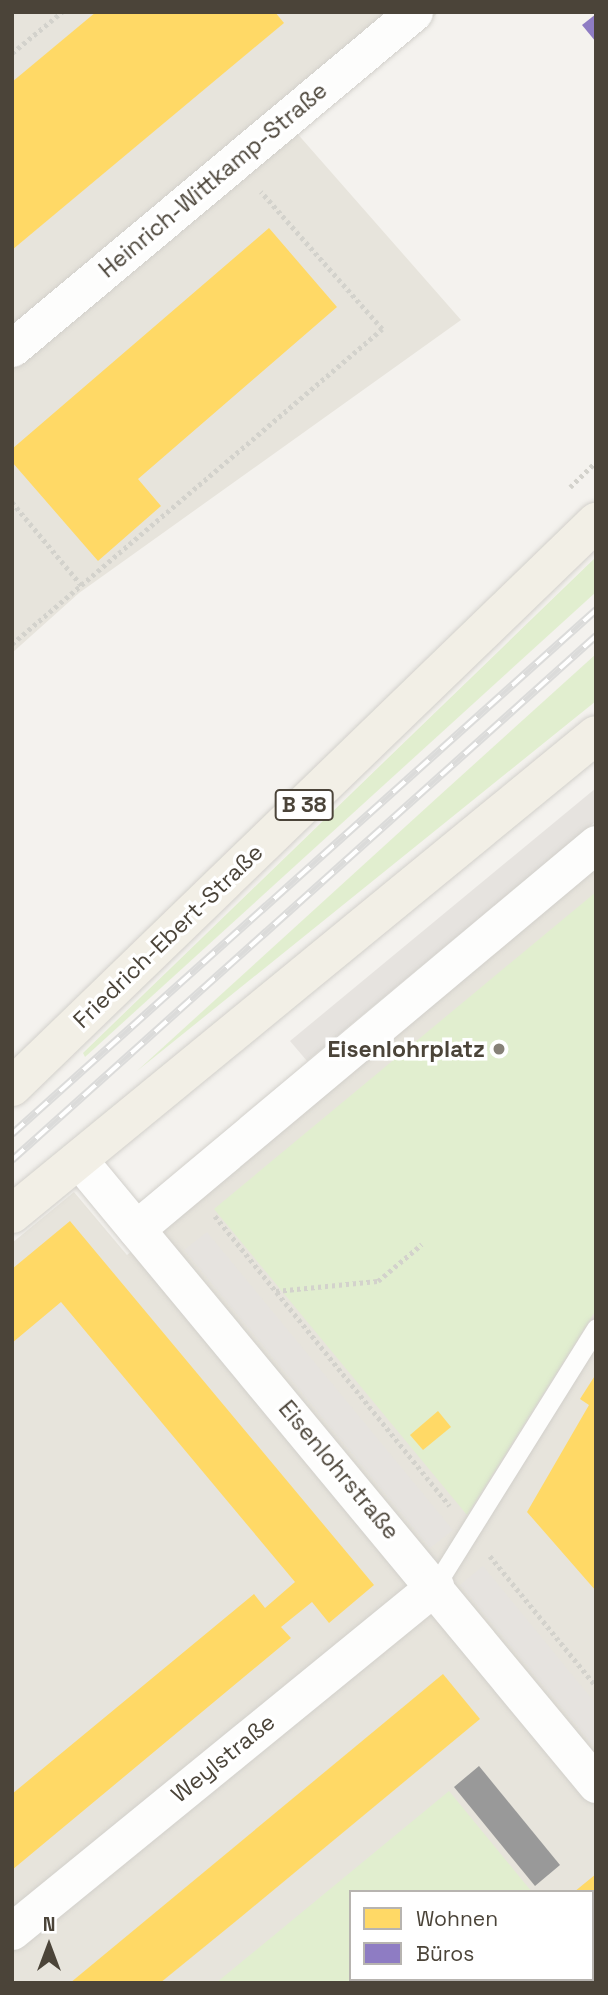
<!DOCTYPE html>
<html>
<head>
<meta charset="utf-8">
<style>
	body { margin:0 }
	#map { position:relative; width:608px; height:1995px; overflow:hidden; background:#f4f2ee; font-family:"Space Grotesk",sans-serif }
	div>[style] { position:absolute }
	.residential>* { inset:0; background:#e7e4dc }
	.green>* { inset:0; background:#e1eecf }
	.parking>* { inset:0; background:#e6e3df }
	.homes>* { inset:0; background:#ffd966 }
	.offices>* { inset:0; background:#8e7cc3 }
	.industry>* { inset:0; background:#999 }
	.path>* { height:4.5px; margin-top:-2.25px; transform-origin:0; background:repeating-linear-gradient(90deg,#d3d2cc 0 3.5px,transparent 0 7px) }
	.roads { filter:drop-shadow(0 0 2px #d2d0cb) drop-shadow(0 0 2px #d2d0cb) }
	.service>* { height:19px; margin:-9.5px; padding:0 9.5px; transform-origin:9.5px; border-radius:9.5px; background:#fdfdfc }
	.minor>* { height:37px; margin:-18.5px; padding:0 18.5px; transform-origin:18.5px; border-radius:18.5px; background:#fdfdfc }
	.primary>* { height:38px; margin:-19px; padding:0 19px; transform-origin:19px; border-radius:19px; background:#f2efe6 }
	.rail>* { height:8px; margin-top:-4px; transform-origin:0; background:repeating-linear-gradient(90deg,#fff 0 16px,#dbdbda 0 32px); box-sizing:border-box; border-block:2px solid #dbdbda }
	.dots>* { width:19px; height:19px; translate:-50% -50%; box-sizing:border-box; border:4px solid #fff; border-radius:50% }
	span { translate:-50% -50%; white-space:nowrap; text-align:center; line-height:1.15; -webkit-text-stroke:7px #fff; paint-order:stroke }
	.shield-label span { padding:2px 5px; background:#fff; border:2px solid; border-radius:5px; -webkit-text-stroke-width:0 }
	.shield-label { font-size:21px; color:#4b4439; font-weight:700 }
	.street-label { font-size:23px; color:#4b4439 }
	.poi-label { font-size:23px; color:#4b4439; font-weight:700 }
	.right { translate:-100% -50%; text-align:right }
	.frame { position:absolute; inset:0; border:14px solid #4b4439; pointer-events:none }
	.legend { position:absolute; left:349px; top:1890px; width:245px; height:91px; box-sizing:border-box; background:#fff; border:2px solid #b7b4b0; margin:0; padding:9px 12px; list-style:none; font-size:21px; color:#4b4439 }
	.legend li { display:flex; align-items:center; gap:14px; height:35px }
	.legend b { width:35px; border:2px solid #b7b4b0 }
	.north { position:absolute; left:14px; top:1911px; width:70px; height:70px; -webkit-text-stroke:5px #fff; paint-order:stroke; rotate:0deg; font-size:19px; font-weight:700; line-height:28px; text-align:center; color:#4b4439 }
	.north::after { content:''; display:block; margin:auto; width:24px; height:32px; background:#4b4439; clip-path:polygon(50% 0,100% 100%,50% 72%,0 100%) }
</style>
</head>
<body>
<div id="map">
	<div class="residential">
		<i style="clip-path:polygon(12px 12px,439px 12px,295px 131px,461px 320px,79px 593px,12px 653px)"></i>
		<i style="clip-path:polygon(evenodd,596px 869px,596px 1983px,12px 1983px,12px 1243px,74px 1192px,127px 1255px,596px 869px,351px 1892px,592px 1892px,592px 1979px,351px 1979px,351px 1892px)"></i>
	</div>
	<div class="green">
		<i style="clip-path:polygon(596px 557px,596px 592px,85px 1057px,83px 1053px)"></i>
		<i style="clip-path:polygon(596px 654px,596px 701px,137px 1071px,439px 796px)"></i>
		<i style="clip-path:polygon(596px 892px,596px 1310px,467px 1515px,214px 1209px)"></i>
		<i style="clip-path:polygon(449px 1791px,532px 1892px,351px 1892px,351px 1979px,430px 1979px,425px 1983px,216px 1983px)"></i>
	</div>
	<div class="parking">
		<i style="clip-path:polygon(596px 788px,596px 821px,307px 1061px,290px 1041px)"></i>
		<i style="clip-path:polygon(207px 1232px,453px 1530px,430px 1548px,184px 1250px)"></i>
		<i style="clip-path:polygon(483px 1566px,596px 1704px,596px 1749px,460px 1585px)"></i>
	</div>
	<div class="homes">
		<i style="clip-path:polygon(96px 12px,275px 12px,284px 23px,12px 250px,12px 82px)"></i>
		<i style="clip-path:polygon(269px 228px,337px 307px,138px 479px,161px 506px,98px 561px,12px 462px,12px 449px)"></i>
		<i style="clip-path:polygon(70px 1221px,374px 1585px,329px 1623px,312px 1602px,281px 1627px,291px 1638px,12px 1870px,12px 1794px,254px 1594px,265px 1608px,295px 1582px,61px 1302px,12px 1343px,12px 1269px)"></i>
		<i style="clip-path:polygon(596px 1374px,596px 1591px,527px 1512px,589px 1405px,580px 1399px)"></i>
		<i style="clip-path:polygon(438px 1411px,451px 1427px,423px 1450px,410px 1435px)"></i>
		<i style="clip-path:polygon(443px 1674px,480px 1719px,241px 1917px,160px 1983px,70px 1983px)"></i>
		<i style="clip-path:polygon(596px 1874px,596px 1956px,592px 1959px,592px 1892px,574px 1892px)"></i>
		<i style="clip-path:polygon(468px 1979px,567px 1979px,463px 1983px)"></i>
	</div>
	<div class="offices">
		<i style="clip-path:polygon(596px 14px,596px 42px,582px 25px)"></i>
	</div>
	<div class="industry">
		<i style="clip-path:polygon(479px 1766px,560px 1865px,535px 1886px,454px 1787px)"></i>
	</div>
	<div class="path">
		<i style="left:12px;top:53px;width:65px;rotate:-39.4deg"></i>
		<i style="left:570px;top:487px;width:36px;rotate:-44deg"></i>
		<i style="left:12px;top:502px;width:111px;rotate:50.1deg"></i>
		<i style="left:12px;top:644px;width:486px;rotate:-40.4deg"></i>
		<i style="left:382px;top:329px;width:183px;rotate:-131.5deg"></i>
		<i style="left:215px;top:1216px;width:373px;rotate:51deg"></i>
		<i style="left:276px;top:1291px;width:102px;rotate:-5.6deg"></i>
		<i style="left:378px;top:1281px;width:57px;rotate:-40.1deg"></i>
		<i style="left:490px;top:1556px;width:168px;rotate:50.8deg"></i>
	</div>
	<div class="roads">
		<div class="service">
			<i style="left:435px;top:1586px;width:304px;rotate:-58deg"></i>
		</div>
		<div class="minor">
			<i style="left:12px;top:348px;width:524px;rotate:-39.89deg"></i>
			<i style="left:78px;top:1159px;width:812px;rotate:50.35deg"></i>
			<i style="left:136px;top:1229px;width:600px;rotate:-39.93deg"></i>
			<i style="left:12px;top:1931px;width:546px;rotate:-39.2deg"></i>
		</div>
		<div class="primary">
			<i style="left:12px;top:1087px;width:813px;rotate:-44.05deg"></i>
			<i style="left:12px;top:1214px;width:755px;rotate:-39.36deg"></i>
		</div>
	</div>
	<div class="rail">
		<i style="left:12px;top:1134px;width:785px;rotate:-41.9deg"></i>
		<i style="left:12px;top:1160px;width:785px;rotate:-41.9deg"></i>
	</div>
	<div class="dots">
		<i style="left:499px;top:1049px;background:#868178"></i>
	</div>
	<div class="shield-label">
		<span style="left:304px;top:805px">B 38</span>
	</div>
	<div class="street-label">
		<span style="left:213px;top:180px;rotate:-40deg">Heinrich-Wittkamp-Straße</span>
		<span style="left:168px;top:936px;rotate:-44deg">Friedrich-Ebert-Straße</span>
		<span style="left:339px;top:1470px;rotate:50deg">Eisenlohrstraße</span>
		<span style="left:223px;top:1758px;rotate:-39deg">Weylstraße</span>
	</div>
	<div class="poi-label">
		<span class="right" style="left:485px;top:1049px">Eisenlohrplatz</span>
	</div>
	<div class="frame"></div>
	<ul class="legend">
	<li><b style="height:19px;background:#ffd966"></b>Wohnen</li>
	<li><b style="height:19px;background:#8e7cc3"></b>Büros</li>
	</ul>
	<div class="north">N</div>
</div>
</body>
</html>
